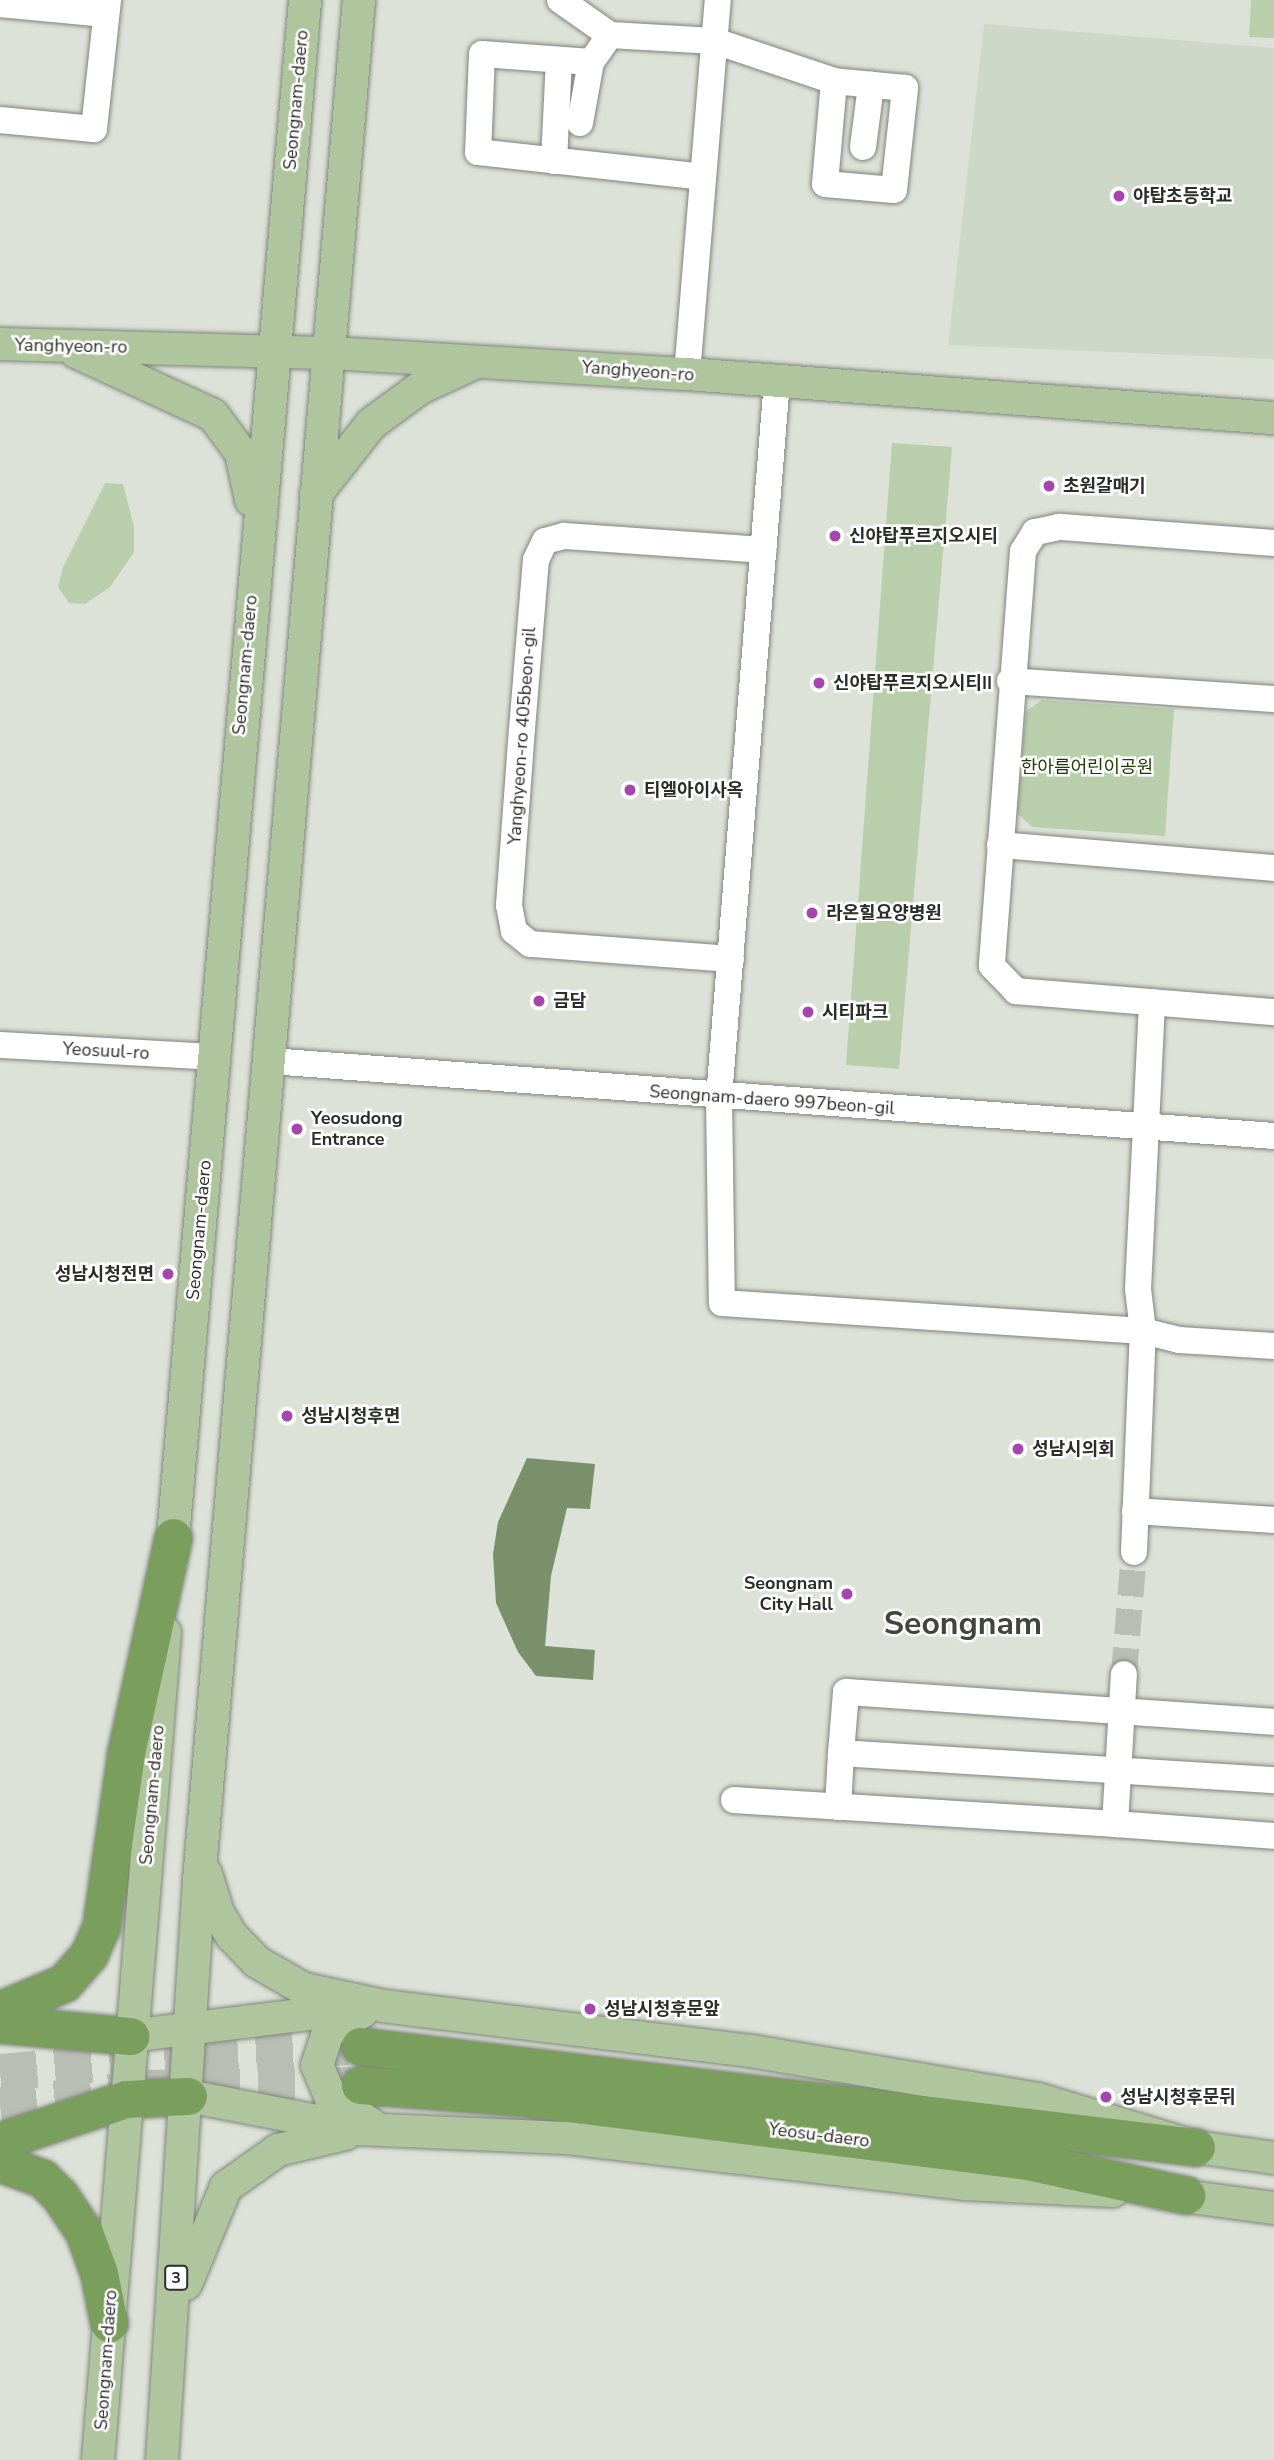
<!DOCTYPE html>
<html>
<head>
<meta charset="utf-8">
<style>
	body { margin:0 }
	#map { position:relative; width:1274px; height:2460px; overflow:hidden; background:#dce2d8; font-family:"Nunito Sans","Noto Sans KR",sans-serif }
	div>[style] { position:absolute }
	.built>* { inset:0; background:#ced8c8 }
	.green>* { inset:0; background:#b9ceab }
	.water>* { inset:0; background:#7a906a }
	.minor-tunnel>* { height:26px; margin-top:-13px; transform-origin:0; background:repeating-linear-gradient(90deg,#b9beb5 0 26px,transparent 0 39px) }
	.highway-tunnel>* { height:37px; margin-top:-18.5px; transform-origin:0; background:repeating-linear-gradient(90deg,#b9beb5 0 37px,transparent 0 55px) }
	.roads { filter:drop-shadow(0 0 2px #80857c) drop-shadow(0 0 2px #80857c) }
	.minor>* { height:26px; margin:-13px; padding:0 13px; transform-origin:13px; border-radius:13px; background:#fff }
	.major>* { height:32px; margin:-16px; padding:0 16px; transform-origin:16px; border-radius:16px; background:#afc59e }
	.highway>* { height:37px; margin:-18.5px; padding:0 18.5px; transform-origin:18.5px; border-radius:18.5px; background:#7a9f5d }
	.dots>* { width:19px; height:19px; translate:-50% -50%; box-sizing:border-box; border:4px solid #fff; border-radius:50% }
	span { translate:-50% -50%; white-space:nowrap; text-align:center; line-height:1.15; -webkit-text-stroke:5px #fff; paint-order:stroke }
	.shield-label span { padding:2px 5px; background:#fff; border:2px solid; border-radius:5px; -webkit-text-stroke-width:0 }
	.shield-label { font-size:16px; color:#2b2d2a; font-weight:700 }
	.street-label { font-size:18px; color:#2b2d2a }
	.poi-label { font-size:18px; color:#2b2d2a; font-weight:700 }
	.left { translate:0 -50%; text-align:left }
	.right { translate:-100% -50%; text-align:right }
	.park-label { font-size:18px; color:#1f3c00 }
	.town-label { font-size:32px; color:#40453d; font-weight:700 }
</style>
</head>
<body>
<div id="map">
	<div class="built">
		<i style="clip-path:polygon(984px 24px,1274px 48px,1274px 359px,948px 345px)"></i>
	</div>
	<div class="green">
		<i style="clip-path:polygon(1251px 0,1274px 0,1274px 38px,1249px 37px)"></i>
		<i style="clip-path:polygon(892px 443px,952px 447px,899px 1069px,846px 1065px)"></i>
		<i style="clip-path:polygon(105px 483px,123px 484px,134px 527px,134px 552px,110px 587px,85px 604px,69px 603px,58px 587px,63px 567px)"></i>
		<i style="clip-path:polygon(1042px 700px,1174px 709px,1165px 836px,1032px 827px,1017px 813px,1026px 711px)"></i>
	</div>
	<div class="water">
		<i style="clip-path:polygon(527px 1458px,595px 1464px,590px 1509px,567px 1508px,551px 1576px,545px 1646px,595px 1650px,593px 1680px,536px 1676px,518px 1652px,496px 1603px,493px 1554px,498px 1522px)"></i>
	</div>
	<div class="minor-tunnel">
		<i style="left:1124px;top:1674px;width:122px;rotate:-85.3deg"></i>
	</div>
	<div class="highway-tunnel">
		<i style="left:0;top:2072px;width:202px;rotate:-5.1deg"></i>
		<i style="left:201px;top:2054px;width:155px;rotate:-3deg"></i>
		<i style="left:0;top:2105px;width:149px;rotate:-6.6deg"></i>
		<i style="left:148px;top:2088px;width:210px;rotate:-0.8deg"></i>
	</div>
	<div class="roads">
		<div class="minor">
			<i style="left:560px;top:0;width:61px;rotate:35deg"></i>
			<i style="left:610px;top:35px;width:105px;rotate:3.3deg"></i>
			<i style="left:715px;top:41px;width:126px;rotate:18.6deg"></i>
			<i style="left:834px;top:81px;width:103px;rotate:95deg"></i>
			<i style="left:825px;top:184px;width:69px;rotate:5deg"></i>
			<i style="left:894px;top:190px;width:103px;rotate:-83.8deg"></i>
			<i style="left:905px;top:88px;width:71px;rotate:-174.4deg"></i>
			<i style="left:0;top:4px;width:106px;rotate:5.4deg"></i>
			<i style="left:610px;top:35px;width:33px;rotate:125deg"></i>
			<i style="left:591px;top:62px;width:109px;rotate:-175.8deg"></i>
			<i style="left:482px;top:54px;width:98px;rotate:92.3deg"></i>
			<i style="left:478px;top:152px;width:226px;rotate:6.3deg"></i>
			<i style="left:0;top:120px;width:94px;rotate:5.5deg"></i>
			<i style="left:94px;top:129px;width:130px;rotate:-83.8deg"></i>
			<i style="left:580px;top:123px;width:62px;rotate:-79.8deg"></i>
			<i style="left:863px;top:147px;width:63px;rotate:-82.6deg"></i>
			<i style="left:554px;top:161px;width:101px;rotate:-87.2deg"></i>
			<i style="left:687px;top:374px;width:375px;rotate:-85.3deg"></i>
			<i style="left:777px;top:381px;width:718px;rotate:94.63deg"></i>
			<i style="left:719px;top:1097px;width:206px;rotate:89.2deg"></i>
			<i style="left:722px;top:1303px;width:422px;rotate:3.8deg"></i>
			<i style="left:1143px;top:1331px;width:37px;rotate:14deg"></i>
			<i style="left:1179px;top:1340px;width:95px;rotate:3.6deg"></i>
			<i style="left:1274px;top:543px;width:216px;rotate:-175.7deg"></i>
			<i style="left:1059px;top:527px;width:25px;rotate:168deg"></i>
			<i style="left:1035px;top:532px;width:22px;rotate:122deg"></i>
			<i style="left:1023px;top:551px;width:416px;rotate:94.3deg"></i>
			<i style="left:992px;top:966px;width:35px;rotate:46deg"></i>
			<i style="left:1016px;top:991px;width:259px;rotate:4.7deg"></i>
			<i style="left:1010px;top:681px;width:265px;rotate:3.9deg"></i>
			<i style="left:1000px;top:845px;width:275px;rotate:4.8deg"></i>
			<i style="left:731px;top:959px;width:202px;rotate:-175.7deg"></i>
			<i style="left:530px;top:944px;width:21px;rotate:-141deg"></i>
			<i style="left:514px;top:931px;width:26px;rotate:-101deg"></i>
			<i style="left:509px;top:905px;width:176px;rotate:-85.8deg"></i>
			<i style="left:522px;top:729px;width:170px;rotate:-85.3deg"></i>
			<i style="left:536px;top:560px;width:21px;rotate:-65deg"></i>
			<i style="left:545px;top:541px;width:20px;rotate:-15deg"></i>
			<i style="left:564px;top:536px;width:200px;rotate:4deg"></i>
			<i style="left:0;top:1045px;width:213px;rotate:3.2deg"></i>
			<i style="left:270px;top:1061px;width:1007px;rotate:4.27deg"></i>
			<i style="left:1135px;top:1511px;width:139px;rotate:3.7deg"></i>
			<i style="left:1134px;top:1552px;width:221px;rotate:-87.7deg"></i>
			<i style="left:1143px;top:1331px;width:42px;rotate:-96.8deg"></i>
			<i style="left:1138px;top:1289px;width:287px;rotate:-87.2deg"></i>
			<i style="left:841px;top:1753px;width:61px;rotate:-85.3deg"></i>
			<i style="left:846px;top:1692px;width:429px;rotate:4deg"></i>
			<i style="left:734px;top:1800px;width:382px;rotate:3.6deg"></i>
			<i style="left:1115px;top:1824px;width:150px;rotate:-86.6deg"></i>
			<i style="left:838px;top:1807px;width:54px;rotate:-86.8deg"></i>
			<i style="left:841px;top:1753px;width:434px;rotate:3.6deg"></i>
			<i style="left:1115px;top:1824px;width:159px;rotate:4.3deg"></i>
		</div>
		<div class="major">
			<i style="left:0;top:344px;width:331px;rotate:1.6deg"></i>
			<i style="left:331px;top:353px;width:357px;rotate:3.4deg"></i>
			<i style="left:687px;top:374px;width:589px;rotate:4.29deg"></i>
			<i style="left:76px;top:352px;width:151px;rotate:24.7deg"></i>
			<i style="left:213px;top:415px;width:47px;rotate:53.6deg"></i>
			<i style="left:241px;top:453px;width:48px;rotate:78deg"></i>
			<i style="left:316px;top:494px;width:89px;rotate:-51.8deg"></i>
			<i style="left:371px;top:424px;width:61px;rotate:-36.3deg"></i>
			<i style="left:420px;top:388px;width:55px;rotate:-24.7deg"></i>
			<i style="left:171px;top:1561px;width:1567px;rotate:-85.09deg"></i>
			<i style="left:206px;top:1874px;width:41px;rotate:72.9deg"></i>
			<i style="left:218px;top:1913px;width:27px;rotate:59deg"></i>
			<i style="left:232px;top:1936px;width:36px;rotate:46deg"></i>
			<i style="left:257px;top:1962px;width:54px;rotate:29.9deg"></i>
			<i style="left:304px;top:1989px;width:81px;rotate:12.1deg"></i>
			<i style="left:383px;top:2006px;width:371px;rotate:7deg"></i>
			<i style="left:751px;top:2051px;width:291px;rotate:9.5deg"></i>
			<i style="left:1038px;top:2099px;width:165px;rotate:16.9deg"></i>
			<i style="left:1196px;top:2147px;width:79px;rotate:8deg"></i>
			<i style="left:362px;top:2012px;width:39px;rotate:150deg"></i>
			<i style="left:328px;top:2032px;width:35px;rotate:108deg"></i>
			<i style="left:317px;top:2065px;width:36px;rotate:67deg"></i>
			<i style="left:331px;top:2098px;width:49px;rotate:33.4deg"></i>
			<i style="left:130px;top:2036px;width:223px;rotate:-7deg"></i>
			<i style="left:188px;top:2096px;width:173px;rotate:11deg"></i>
			<i style="left:358px;top:2129px;width:209px;rotate:2.5deg"></i>
			<i style="left:567px;top:2138px;width:400px;rotate:6.6deg"></i>
			<i style="left:964px;top:2184px;width:149px;rotate:2.7deg"></i>
			<i style="left:1161px;top:2193px;width:114px;rotate:7.6deg"></i>
			<i style="left:186px;top:2284px;width:105px;rotate:-67.6deg"></i>
			<i style="left:226px;top:2187px;width:64px;rotate:-35.4deg"></i>
			<i style="left:278px;top:2150px;width:69px;rotate:-13.4deg"></i>
			<i style="left:98px;top:2460px;width:830px;rotate:-85.37deg"></i>
			<i style="left:162px;top:2460px;width:580px;rotate:-86.34deg"></i>
			<i style="left:199px;top:1881px;width:1888px;rotate:-85.14deg"></i>
		</div>
		<div class="highway">
			<i style="left:0;top:2010px;width:69px;rotate:-22.9deg"></i>
			<i style="left:64px;top:1983px;width:38px;rotate:-49deg"></i>
			<i style="left:89px;top:1954px;width:30px;rotate:-66deg"></i>
			<i style="left:101px;top:1927px;width:176px;rotate:-81.8deg"></i>
			<i style="left:126px;top:1753px;width:221px;rotate:-77.7deg"></i>
			<i style="left:0;top:2024px;width:131px;rotate:5.3deg"></i>
			<i style="left:360px;top:2046px;width:842px;rotate:6.89deg"></i>
			<i style="left:360px;top:2085px;width:161px;rotate:4.3deg"></i>
			<i style="left:521px;top:2097px;width:510px;rotate:7.21deg"></i>
			<i style="left:1027px;top:2161px;width:163px;rotate:12.1deg"></i>
			<i style="left:0;top:2141px;width:133px;rotate:-18.4deg"></i>
			<i style="left:126px;top:2099px;width:62px;rotate:-2.8deg"></i>
			<i style="left:0;top:2163px;width:45px;rotate:19.7deg"></i>
			<i style="left:42px;top:2178px;width:25px;rotate:45deg"></i>
			<i style="left:60px;top:2196px;width:43px;rotate:56.3deg"></i>
			<i style="left:84px;top:2232px;width:44px;rotate:69.9deg"></i>
			<i style="left:99px;top:2273px;width:51px;rotate:78.7deg"></i>
		</div>
	</div>
	<div class="dots">
		<i style="left:1119px;top:196px;background:#a545ad"></i>
		<i style="left:1049px;top:486px;background:#a545ad"></i>
		<i style="left:835px;top:536px;background:#a545ad"></i>
		<i style="left:819px;top:683px;background:#a545ad"></i>
		<i style="left:630px;top:790px;background:#a545ad"></i>
		<i style="left:812px;top:913px;background:#a545ad"></i>
		<i style="left:539px;top:1001px;background:#a545ad"></i>
		<i style="left:808px;top:1012px;background:#a545ad"></i>
		<i style="left:297px;top:1129px;background:#a545ad"></i>
		<i style="left:168px;top:1274px;background:#a545ad"></i>
		<i style="left:287px;top:1416px;background:#a545ad"></i>
		<i style="left:1018px;top:1449px;background:#a545ad"></i>
		<i style="left:847px;top:1594px;background:#a545ad"></i>
		<i style="left:590px;top:2009px;background:#a545ad"></i>
		<i style="left:1106px;top:2097px;background:#a545ad"></i>
	</div>
	<div class="shield-label">
		<span style="left:176px;top:2278px">3</span>
	</div>
	<div class="street-label">
		<span style="left:296px;top:100px;rotate:-85deg">Seongnam-daero</span>
		<span style="left:71px;top:346px;rotate:1deg">Yanghyeon-ro</span>
		<span style="left:638px;top:371px;rotate:4deg">Yanghyeon-ro</span>
		<span style="left:245px;top:665px;rotate:-85deg">Seongnam-daero</span>
		<span style="left:522px;top:736px;rotate:-86deg">Yanghyeon-ro 405beon-gil</span>
		<span style="left:106px;top:1051px;rotate:3deg">Yeosuul-ro</span>
		<span style="left:772px;top:1100px;rotate:4deg">Seongnam-daero 997beon-gil</span>
		<span style="left:199px;top:1230px;rotate:-85deg">Seongnam-daero</span>
		<span style="left:152px;top:1795px;rotate:-85deg">Seongnam-daero</span>
		<span style="left:819px;top:2135px;rotate:7deg">Yeosu-daero</span>
		<span style="left:106px;top:2360px;rotate:-86deg">Seongnam-daero</span>
	</div>
	<div class="poi-label">
		<span class="left" style="left:1133px;top:196px">야탑초등학교</span>
		<span class="left" style="left:1063px;top:486px">초원갈매기</span>
		<span class="left" style="left:849px;top:536px">신야탑푸르지오시티</span>
		<span class="left" style="left:833px;top:683px">신야탑푸르지오시티II</span>
		<span class="left" style="left:644px;top:790px">티엘아이사옥</span>
		<span class="left" style="left:826px;top:913px">라온힐요양병원</span>
		<span class="left" style="left:553px;top:1001px">금담</span>
		<span class="left" style="left:822px;top:1012px">시티파크</span>
		<span class="left" style="left:311px;top:1129px">Yeosudong<br>Entrance</span>
		<span class="right" style="left:154px;top:1274px">성남시청전면</span>
		<span class="left" style="left:301px;top:1416px">성남시청후면</span>
		<span class="left" style="left:1032px;top:1449px">성남시의회</span>
		<span class="right" style="left:833px;top:1594px">Seongnam<br>City Hall</span>
		<span class="left" style="left:604px;top:2009px">성남시청후문앞</span>
		<span class="left" style="left:1120px;top:2097px">성남시청후문뒤</span>
	</div>
	<div class="park-label">
		<span style="left:1087px;top:767px">한아름어린이공원</span>
	</div>
	<div class="town-label">
		<span style="left:963px;top:1624px">Seongnam</span>
	</div>
</div>
</body>
</html>
